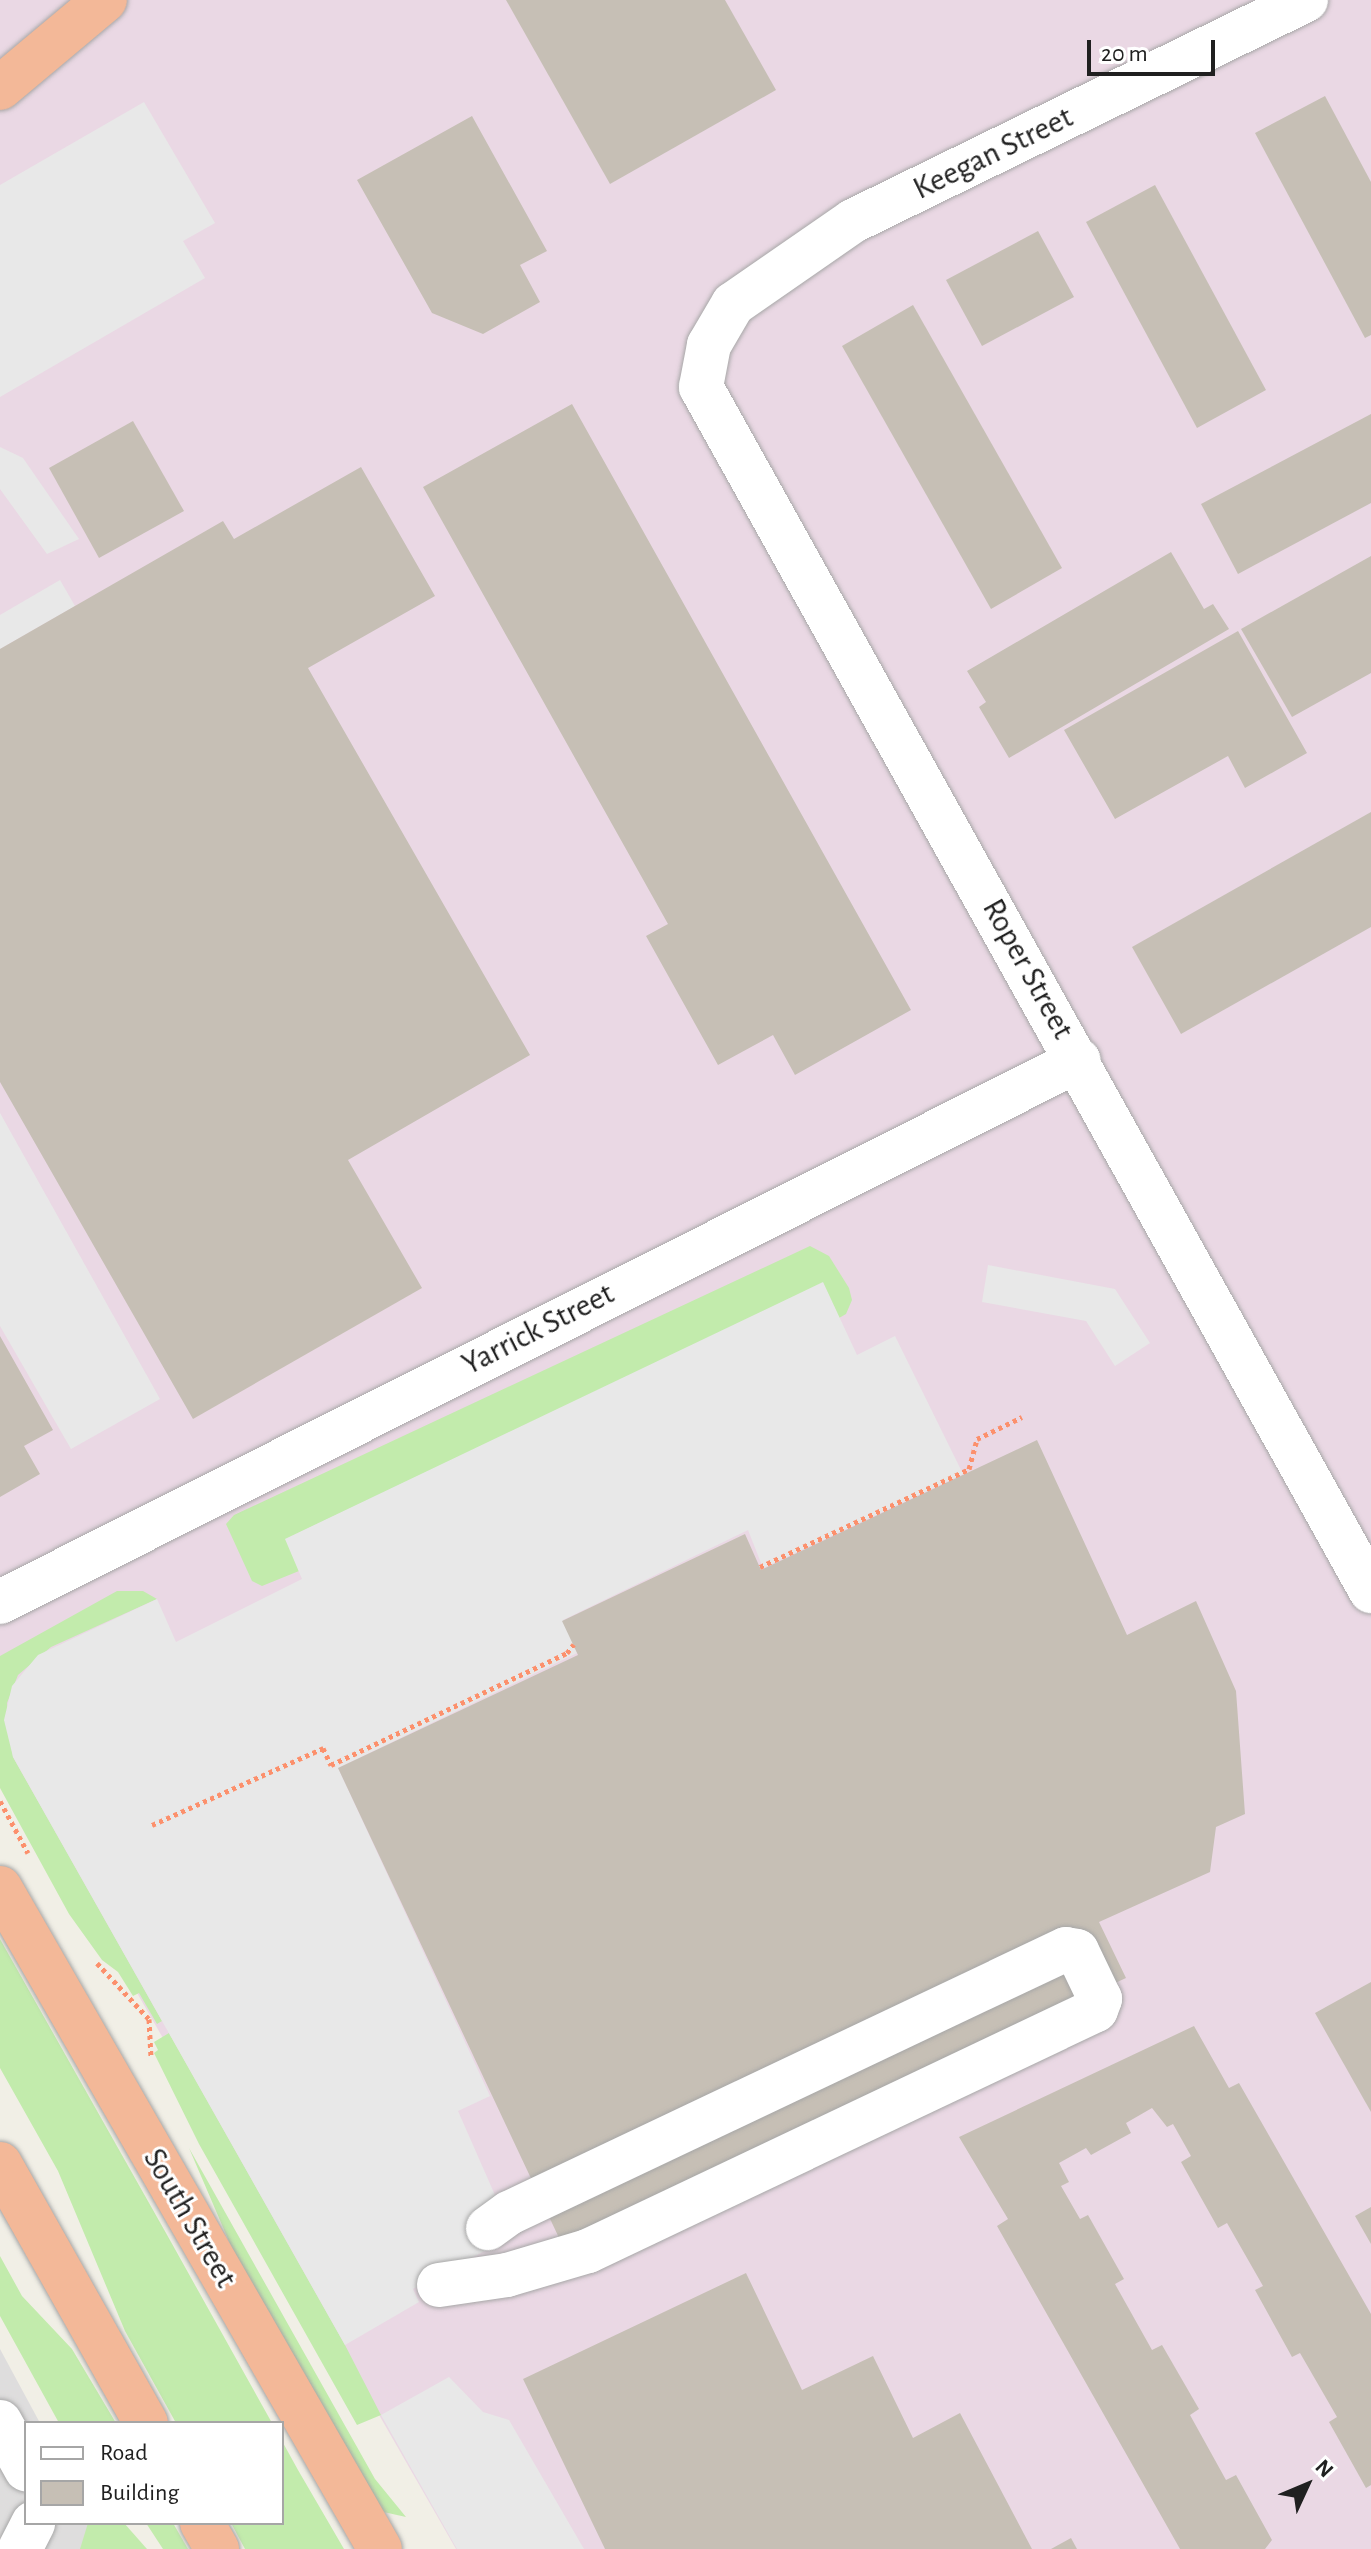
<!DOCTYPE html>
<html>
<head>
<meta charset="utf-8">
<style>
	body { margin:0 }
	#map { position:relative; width:1371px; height:2549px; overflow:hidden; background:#f1efe6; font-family:"Alegreya Sans",sans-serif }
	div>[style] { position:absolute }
	.residential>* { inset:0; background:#dedddd }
	.industrial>* { inset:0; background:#ead8e4 }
	.grass>* { inset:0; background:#c2ebac }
	.parking>* { inset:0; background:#e8e8e8 }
	.building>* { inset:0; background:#c6bfb5 }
	.path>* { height:5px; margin-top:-2.5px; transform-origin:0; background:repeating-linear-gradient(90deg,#fc906c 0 4px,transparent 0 8px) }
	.roads { filter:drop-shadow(0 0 2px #a7a7a7) drop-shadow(0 0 2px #a7a7a7) }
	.minor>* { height:44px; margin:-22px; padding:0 22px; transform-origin:22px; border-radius:22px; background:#fff }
	.trunk>* { height:44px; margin:-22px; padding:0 22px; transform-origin:22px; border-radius:22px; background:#f3b898 }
	span { translate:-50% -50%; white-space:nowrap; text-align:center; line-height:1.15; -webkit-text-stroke:6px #fff; paint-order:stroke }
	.street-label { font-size:32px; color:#202020 }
	.legend { position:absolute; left:24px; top:2421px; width:260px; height:104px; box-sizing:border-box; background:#fff; border:2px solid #a6a6a6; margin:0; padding:10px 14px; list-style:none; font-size:24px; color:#202020 }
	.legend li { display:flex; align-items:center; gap:16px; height:40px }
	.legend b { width:40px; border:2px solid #a6a6a6 }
	.north { position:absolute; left:1267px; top:2445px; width:80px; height:80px; -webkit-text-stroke:6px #fff; paint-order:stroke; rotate:46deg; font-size:22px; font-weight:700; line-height:32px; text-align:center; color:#202020 }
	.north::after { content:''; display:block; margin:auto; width:28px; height:36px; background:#202020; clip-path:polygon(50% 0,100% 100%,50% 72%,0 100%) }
	.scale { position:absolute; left:1087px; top:40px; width:128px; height:36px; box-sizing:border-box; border:4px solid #202020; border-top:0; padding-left:10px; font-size:24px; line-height:28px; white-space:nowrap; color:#202020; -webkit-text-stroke:6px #fff; paint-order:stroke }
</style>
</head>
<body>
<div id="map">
	<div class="residential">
		<i style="clip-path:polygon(0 2349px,40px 2423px,26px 2423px,26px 2523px,103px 2523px,136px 2549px,0 2549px)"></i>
	</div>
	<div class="industrial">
		<i style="clip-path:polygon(0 0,1371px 0,1371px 2549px,456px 2549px,0 1754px)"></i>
	</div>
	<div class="grass">
		<i style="clip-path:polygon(810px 1246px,829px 1256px,849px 1288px,852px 1300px,846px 1314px,839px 1318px,823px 1283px,286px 1539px,299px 1571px,262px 1586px,252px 1581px,226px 1524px,234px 1515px)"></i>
		<i style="clip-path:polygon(117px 1591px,143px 1591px,157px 1599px,51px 1647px,18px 1675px,7px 1703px,13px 1757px,162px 2021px,157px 2024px,139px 1993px,133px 1996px,118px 1972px,102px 1960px,69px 1914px,0 1788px,0 1656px)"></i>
		<i style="clip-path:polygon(0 1939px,166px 2233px,272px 2423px,176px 2423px,125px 2331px,58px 2171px,0 2068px)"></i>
		<i style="clip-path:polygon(169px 2033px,345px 2345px,381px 2415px,357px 2425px,199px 2144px,154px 2053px,158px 2050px,154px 2042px)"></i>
		<i style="clip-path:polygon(189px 2148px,375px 2479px,406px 2517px,379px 2511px,234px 2253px)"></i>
		<i style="clip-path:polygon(0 2256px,22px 2296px,72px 2349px,116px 2423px,59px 2423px,0 2316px)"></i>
		<i style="clip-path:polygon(282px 2441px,298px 2470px,344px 2549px,245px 2549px,231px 2523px,282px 2523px)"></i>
		<i style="clip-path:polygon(88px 2523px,124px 2523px,147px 2549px,80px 2549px)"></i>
		<i style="clip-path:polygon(146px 2523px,173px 2523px,188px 2549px,163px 2549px)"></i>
	</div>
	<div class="parking">
		<i style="clip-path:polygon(144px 102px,215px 223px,183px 241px,205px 278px,0 397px,0 185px)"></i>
		<i style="clip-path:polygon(0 447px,23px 458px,79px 539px,47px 554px,0 489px)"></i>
		<i style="clip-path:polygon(60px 580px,75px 606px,0 649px,0 615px)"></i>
		<i style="clip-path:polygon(0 1113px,160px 1399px,71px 1449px,0 1326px)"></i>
		<i style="clip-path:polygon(988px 1265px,1115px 1289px,1150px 1343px,1115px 1366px,1086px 1321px,982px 1302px)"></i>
		<i style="clip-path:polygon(823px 1282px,857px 1355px,895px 1336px,963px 1474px,763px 1568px,748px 1530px,563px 1620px,577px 1653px,338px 1768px,490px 2096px,458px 2111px,513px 2236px,413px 2289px,419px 2302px,345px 2345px,13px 1757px,4px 1720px,12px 1686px,38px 1655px,157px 1599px,176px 1642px,302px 1579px,285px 1539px)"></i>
		<i style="clip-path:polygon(449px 2377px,483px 2412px,509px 2420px,584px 2549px,457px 2549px,381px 2415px)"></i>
	</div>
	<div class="building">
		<i style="clip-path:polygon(506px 0,725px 0,776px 90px,610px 184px)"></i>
		<i style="clip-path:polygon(1325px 96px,1371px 182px,1371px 335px,1365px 338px,1255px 133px)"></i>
		<i style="clip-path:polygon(472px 116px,547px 251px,520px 265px,540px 302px,483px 334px,432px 313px,357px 180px)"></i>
		<i style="clip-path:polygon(1155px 185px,1266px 390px,1197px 428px,1086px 222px)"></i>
		<i style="clip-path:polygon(1038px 231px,1074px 297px,982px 346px,946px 280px)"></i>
		<i style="clip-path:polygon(913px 305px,1062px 568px,991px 609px,842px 346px)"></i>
		<i style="clip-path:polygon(572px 404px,911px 1010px,795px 1075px,773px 1035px,718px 1065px,646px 936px,668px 924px,423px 487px)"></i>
		<i style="clip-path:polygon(1371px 414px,1371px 503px,1238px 574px,1201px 504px)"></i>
		<i style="clip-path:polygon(133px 421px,184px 511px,99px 558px,49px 468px)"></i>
		<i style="clip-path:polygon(361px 467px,435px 596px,308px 668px,530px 1055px,348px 1160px,422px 1288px,193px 1419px,0 1082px,0 649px,223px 521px,234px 539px)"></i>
		<i style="clip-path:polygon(1171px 552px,1204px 609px,1213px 604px,1229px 629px,1009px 758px,979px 707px,986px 702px,967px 671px)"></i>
		<i style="clip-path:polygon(1371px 556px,1371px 673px,1292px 717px,1241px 629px)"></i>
		<i style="clip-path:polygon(1238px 631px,1307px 753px,1245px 788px,1228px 756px,1115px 819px,1064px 730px)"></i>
		<i style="clip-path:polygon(1371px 812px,1371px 927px,1181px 1034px,1132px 947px)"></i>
		<i style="clip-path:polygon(0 1336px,53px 1430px,24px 1446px,40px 1474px,0 1497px)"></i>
		<i style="clip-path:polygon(1037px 1440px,1127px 1635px,1196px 1601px,1236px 1691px,1245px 1814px,1216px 1827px,1210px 1872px,1099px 1922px,1126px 1978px,560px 2240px,338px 1768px,578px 1655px,562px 1621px,745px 1534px,761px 1570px)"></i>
		<i style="clip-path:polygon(1371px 1982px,1371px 2112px,1315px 2013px)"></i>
		<i style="clip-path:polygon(1194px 2026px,1229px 2088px,1239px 2083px,1371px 2314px,1371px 2485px,1366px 2488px,1329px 2422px,1337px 2417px,1300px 2353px,1292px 2357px,1255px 2290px,1263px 2286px,1227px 2223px,1218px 2228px,1181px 2162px,1191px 2156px,1173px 2124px,1167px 2127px,1152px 2108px,1126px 2123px,1131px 2133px,1091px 2155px,1086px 2148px,1059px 2163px,1069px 2182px,1061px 2186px,1080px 2219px,1088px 2215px,1124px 2279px,1115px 2284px,1152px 2350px,1162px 2345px,1199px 2409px,1190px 2415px,1226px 2480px,1236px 2475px,1272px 2540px,1265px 2549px,1180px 2549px,997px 2226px,1008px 2219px,959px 2137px)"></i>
		<i style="clip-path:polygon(1371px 2207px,1371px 2244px,1355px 2216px)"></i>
		<i style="clip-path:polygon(746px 2273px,802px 2390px,873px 2356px,913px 2438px,960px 2413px,1032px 2549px,605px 2549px,523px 2379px)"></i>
		<i style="clip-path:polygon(1071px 2538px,1077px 2549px,1051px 2549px)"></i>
	</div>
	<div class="path">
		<i style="left:760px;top:1567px;width:231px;rotate:-25.1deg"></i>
		<i style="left:969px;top:1469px;width:31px;rotate:-75deg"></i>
		<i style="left:977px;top:1439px;width:50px;rotate:-26.1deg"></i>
		<i style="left:0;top:1801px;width:59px;rotate:61.7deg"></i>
		<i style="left:152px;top:1825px;width:188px;rotate:-24.2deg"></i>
		<i style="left:323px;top:1748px;width:19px;rotate:65deg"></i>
		<i style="left:331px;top:1765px;width:261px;rotate:-25.4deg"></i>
		<i style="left:567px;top:1653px;width:11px;rotate:-52deg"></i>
		<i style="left:97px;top:1963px;width:76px;rotate:47.1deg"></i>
		<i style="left:149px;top:2019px;width:39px;rotate:87deg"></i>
	</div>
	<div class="roads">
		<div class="minor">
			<i style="left:1306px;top:0;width:504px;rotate:153.99deg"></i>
			<i style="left:853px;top:221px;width:146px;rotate:145.3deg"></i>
			<i style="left:733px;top:304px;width:48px;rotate:120.3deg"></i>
			<i style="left:709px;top:345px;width:43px;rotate:100.8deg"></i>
			<i style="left:701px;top:387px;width:1378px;rotate:60.91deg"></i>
			<i style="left:0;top:1602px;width:1207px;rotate:-26.67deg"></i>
			<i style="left:439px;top:2285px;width:69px;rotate:-8.4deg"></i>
			<i style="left:507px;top:2275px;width:84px;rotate:-16.5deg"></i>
			<i style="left:588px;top:2251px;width:562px;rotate:-25.38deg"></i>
			<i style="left:1096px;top:2010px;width:12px;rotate:-70deg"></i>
			<i style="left:1100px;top:1999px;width:53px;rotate:-115.6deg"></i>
			<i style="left:1077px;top:1951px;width:11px;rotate:-170deg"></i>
			<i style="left:1066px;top:1949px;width:616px;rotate:154.64deg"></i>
			<i style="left:509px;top:2213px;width:26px;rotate:144deg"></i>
			<i style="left:0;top:2422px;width:54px;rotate:61deg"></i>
			<i style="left:20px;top:2549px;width:29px;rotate:-63deg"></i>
		</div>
		<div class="trunk">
			<i style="left:0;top:88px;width:137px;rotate:-40deg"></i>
			<i style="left:0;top:1888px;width:762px;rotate:60.11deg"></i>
			<i style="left:0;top:2164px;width:297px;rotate:60.6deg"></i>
			<i style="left:202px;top:2523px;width:30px;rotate:60deg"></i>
		</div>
	</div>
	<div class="street-label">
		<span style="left:993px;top:153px;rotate:-26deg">Keegan Street</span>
		<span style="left:1028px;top:969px;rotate:61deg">Roper Street</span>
		<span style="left:538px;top:1329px;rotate:-27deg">Yarrick Street</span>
		<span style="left:190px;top:2218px;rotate:60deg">South Street</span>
	</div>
	<ul class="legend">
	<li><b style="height:10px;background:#fff"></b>Road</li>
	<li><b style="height:22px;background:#c6bfb5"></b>Building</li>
	</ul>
	<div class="north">N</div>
	<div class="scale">20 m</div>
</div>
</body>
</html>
